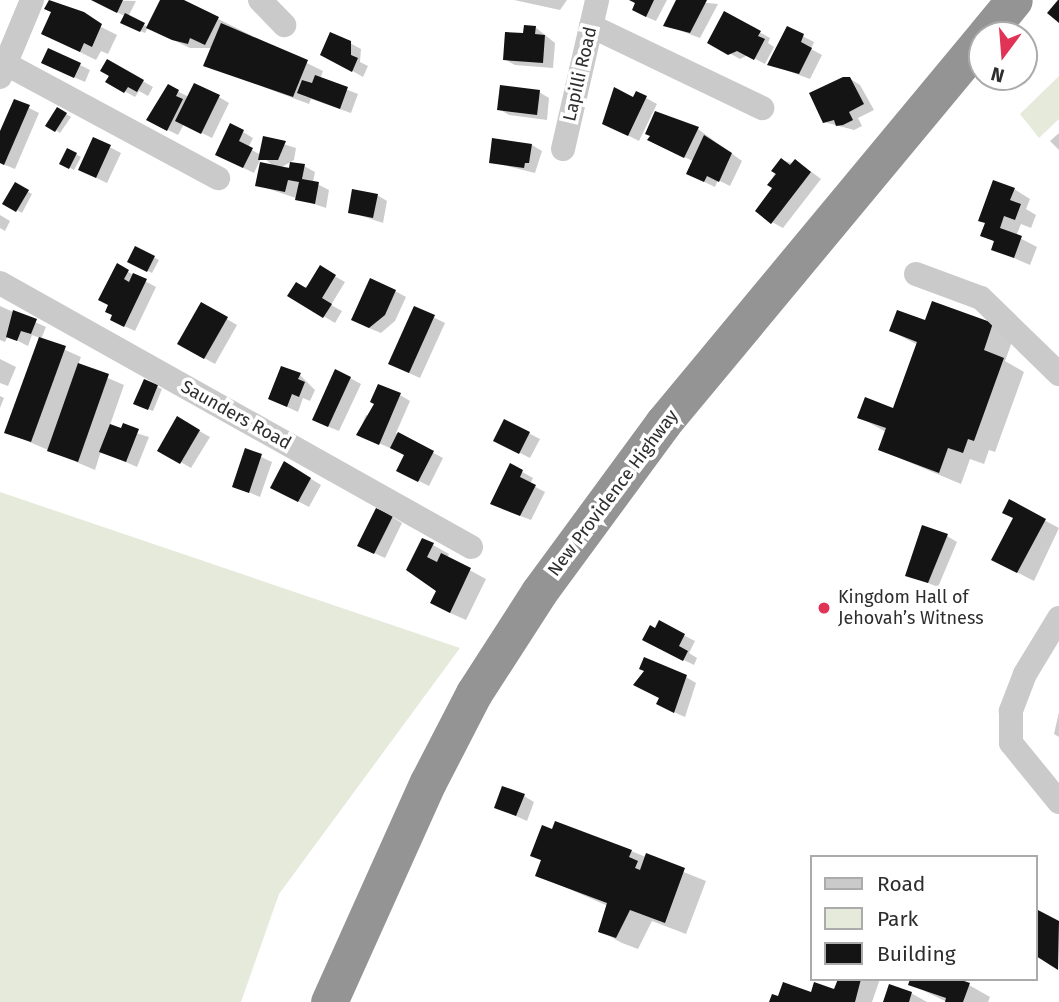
<!DOCTYPE html>
<html>
<head>
<meta charset="utf-8">
<style>
	body { margin:0 }
	#map { position:relative; width:1059px; height:1002px; overflow:hidden; background:#fff; font-family:"Fira Sans",sans-serif }
	div>[style] { position:absolute }
	.green>* { inset:0; background:#e5eadb }
	.shadow>* { inset:0; background:#0003 }
	.building>* { inset:0; background:#141414 }
	.minor>* { height:24px; margin:-12px; padding:0 12px; transform-origin:12px; border-radius:12px; background:#cacaca }
	.highway>* { height:37px; margin:-18.5px; padding:0 18.5px; transform-origin:18.5px; border-radius:18.5px; background:#949494 }
	.dots>* { width:19px; height:19px; translate:-50% -50%; box-sizing:border-box; border:4px solid #fff; border-radius:50% }
	span { translate:-50% -50%; white-space:nowrap; text-align:center; line-height:1.15; -webkit-text-stroke:7px #fff; paint-order:stroke }
	.street-label { font-size:18px; color:#2d2d2d }
	.poi-label { font-size:18px; color:#2d2d2d }
	.left { translate:0 -50%; text-align:left }
	.legend { position:absolute; left:810px; top:855px; width:228px; height:126px; box-sizing:border-box; background:#fff; border:2px solid #ababab; margin:0; padding:9px 12px; list-style:none; font-size:21px; color:#2d2d2d }
	.legend li { display:flex; align-items:center; gap:14px; height:35px }
	.legend b { width:35px; border:2px solid #ababab }
	.north { position:absolute; left:968px; top:21px; width:70px; height:70px; box-sizing:border-box; background:#fff; border:2px solid #ababab; border-radius:50%; rotate:196deg; font-size:19px; font-weight:700; line-height:28px; text-align:center; color:#2d2d2d }
	.north::after { content:''; display:block; margin:auto; width:24px; height:32px; background:#e03356; clip-path:polygon(50% 0,100% 100%,50% 72%,0 100%) }
</style>
</head>
<body>
<div id="map">
	<div class="green">
		<i style="clip-path:polygon(1059px 76px,1059px 119px,1039px 138px,1020px 114px)"></i>
		<i style="clip-path:polygon(0 492px,460px 648px,279px 894px,241px 1002px,0 1002px)"></i>
	</div>
	<div class="shadow">
		<i style="clip-path:polygon(92px 0,136px 1px,128px 17px,148px 27px,145px 33px,127px 25px,125px 16px)"></i>
		<i style="clip-path:polygon(162px 0,180px 0,323px 71px,320px 79px,358px 94px,351px 113px,311px 99px,309px 104px,205px 65px,212px 48px,190px 48px,165px 36px)"></i>
		<i style="clip-path:polygon(514px 0,567px 0,560px 10px)"></i>
		<i style="clip-path:polygon(632px 0,667px 0,656px 21px,644px 16px)"></i>
		<i style="clip-path:polygon(677px 0,718px 4px,700px 38px,665px 25px)"></i>
		<i style="clip-path:polygon(50px 1px,117px 35px,108px 54px,101px 51px,96px 60px,43px 34px,53px 12px)"></i>
		<i style="clip-path:polygon(725px 13px,770px 38px,768px 43px,774px 47px,765px 64px,748px 55px,740px 59px,709px 42px)"></i>
		<i style="clip-path:polygon(535px 27px,555px 43px,553px 68px,515px 65px,504px 59px)"></i>
		<i style="clip-path:polygon(787px 28px,814px 42px,811px 49px,822px 55px,810px 79px,769px 64px)"></i>
		<i style="clip-path:polygon(350px 43px,361px 49px,360px 62px,368px 66px,363px 77px,323px 54px)"></i>
		<i style="clip-path:polygon(108px 61px,153px 87px,148px 96px,139px 91px,135px 97px,108px 82px)"></i>
		<i style="clip-path:polygon(80px 65px,90px 70px,85px 82px,53px 68px)"></i>
		<i style="clip-path:polygon(849px 78px,860px 85px,874px 110px,858px 118px,862px 126px,854px 130px,824px 122px)"></i>
		<i style="clip-path:polygon(169px 87px,189px 97px,219px 97px,229px 103px,212px 138px,184px 124px,178px 135px,158px 125px)"></i>
		<i style="clip-path:polygon(539px 92px,549px 98px,547px 120px,509px 115px,499px 109px)"></i>
		<i style="clip-path:polygon(637px 93px,657px 104px,639px 141px,615px 129px)"></i>
		<i style="clip-path:polygon(15px 101px,39px 113px,15px 169px,0 163px,0 136px)"></i>
		<i style="clip-path:polygon(58px 109px,71px 117px,60px 133px,48px 125px)"></i>
		<i style="clip-path:polygon(698px 129px,742px 161px,730px 186px,718px 180px,715px 187px,698px 179px,693px 161px,660px 146px)"></i>
		<i style="clip-path:polygon(243px 132px,253px 138px,248px 148px,261px 155px,264px 138px,296px 148px,294px 160px,280px 168px,304px 166px,315px 172px,313px 182px,329px 190px,326px 208px,257px 185px,273px 166px,262px 156px,254px 173px,227px 160px)"></i>
		<i style="clip-path:polygon(1059px 133px,1059px 150px,1050px 141px)"></i>
		<i style="clip-path:polygon(94px 139px,121px 153px,107px 183px,90px 175px)"></i>
		<i style="clip-path:polygon(532px 145px,542px 151px,535px 173px,491px 162px)"></i>
		<i style="clip-path:polygon(68px 150px,81px 157px,74px 170px,61px 163px)"></i>
		<i style="clip-path:polygon(782px 160px,805px 167px,821px 179px,783px 228px,772px 222px,774px 188px,769px 184px)"></i>
		<i style="clip-path:polygon(16px 185px,32px 194px,22px 213px,5px 203px)"></i>
		<i style="clip-path:polygon(1014px 189px,1030px 199px,1026px 209px,1036px 215px,1031px 228px,1021px 224px,1016px 236px,1037px 247px,1030px 265px,993px 249px,996px 243px,983px 235px)"></i>
		<i style="clip-path:polygon(377px 195px,387px 201px,383px 223px,350px 212px)"></i>
		<i style="clip-path:polygon(0 215px,10px 221px,5px 231px,0 228px)"></i>
		<i style="clip-path:polygon(136px 248px,159px 260px,152px 273px,129px 261px)"></i>
		<i style="clip-path:polygon(117px 266px,156px 287px,135px 331px,122px 325px)"></i>
		<i style="clip-path:polygon(329px 273px,345px 282px,331px 305px,342px 311px,335px 323px,290px 296px)"></i>
		<i style="clip-path:polygon(395px 291px,406px 297px,395px 321px,381px 333px,364px 326px)"></i>
		<i style="clip-path:polygon(201px 304px,237px 325px,215px 364px,179px 344px)"></i>
		<i style="clip-path:polygon(0 306px,46px 327px,41px 339px,81px 357px,78px 365px,124px 385px,110px 425px,149px 437px,137px 467px,101px 451px,95px 470px,6px 432px,40px 338px,32px 335px,28px 346px,8px 336px,5px 342px,0 340px)"></i>
		<i style="clip-path:polygon(415px 308px,445px 323px,420px 378px,400px 369px)"></i>
		<i style="clip-path:polygon(926px 322px,993px 324px,1014px 336px,1005px 361px,1024px 372px,995px 452px,989px 450px,984px 464px,970px 459px,961px 484px,880px 450px,886px 432px,859px 417px,894px 410px,918px 345px,891px 331px)"></i>
		<i style="clip-path:polygon(0 359px,16px 367px,8px 386px,0 383px)"></i>
		<i style="clip-path:polygon(300px 375px,315px 390px,310px 401px,303px 398px,298px 412px,270px 399px)"></i>
		<i style="clip-path:polygon(350px 378px,361px 384px,339px 431px,324px 425px)"></i>
		<i style="clip-path:polygon(145px 381px,162px 389px,153px 411px,140px 406px)"></i>
		<i style="clip-path:polygon(400px 395px,410px 401px,396px 433px,443px 458px,429px 486px,409px 476px,406px 455px,358px 434px,366px 415px,370px 417px)"></i>
		<i style="clip-path:polygon(0 396px,4px 398px,0 408px)"></i>
		<i style="clip-path:polygon(178px 419px,210px 437px,191px 468px,160px 450px)"></i>
		<i style="clip-path:polygon(505px 421px,540px 439px,530px 458px,506px 446px)"></i>
		<i style="clip-path:polygon(246px 450px,272px 462px,260px 497px,234px 486px)"></i>
		<i style="clip-path:polygon(285px 463px,321px 485px,309px 507px,282px 493px)"></i>
		<i style="clip-path:polygon(510px 465px,533px 478px,530px 484px,545px 492px,531px 520px,502px 509px)"></i>
		<i style="clip-path:polygon(1010px 502px,1059px 528px,1034px 581px,1009px 568px,1015px 518px)"></i>
		<i style="clip-path:polygon(392px 517px,402px 523px,385px 558px,370px 551px)"></i>
		<i style="clip-path:polygon(947px 536px,957px 542px,938px 587px,908px 575px)"></i>
		<i style="clip-path:polygon(433px 545px,449px 554px,447px 558px,486px 579px,466px 620px,448px 612px,438px 590px,408px 570px)"></i>
		<i style="clip-path:polygon(659px 623px,695px 641px,689px 653px,697px 658px,694px 665px,654px 645px)"></i>
		<i style="clip-path:polygon(686px 677px,696px 683px,685px 717px,669px 710px)"></i>
		<i style="clip-path:polygon(1059px 712px,1059px 737px,1054px 734px)"></i>
		<i style="clip-path:polygon(524px 796px,534px 802px,527px 821px,496px 807px)"></i>
		<i style="clip-path:polygon(631px 851px,706px 881px,686px 934px,652px 921px,638px 949px,622px 943px,600px 931px,608px 906px,537px 875px,542px 861px,532px 856px)"></i>
		<i style="clip-path:polygon(839px 979px,880px 979px,872px 1002px,771px 1002px,835px 991px)"></i>
		<i style="clip-path:polygon(910px 984px,969px 985px,990px 997px,988px 1002px,947px 1002px)"></i>
		<i style="clip-path:polygon(911px 993px,927px 1002px,885px 1002px)"></i>
	</div>
	<div class="building">
		<i style="clip-path:polygon(49px 0,84px 12px,102px 24px,92px 47px,84px 43px,80px 52px,41px 34px,51px 12px,44px 9px)"></i>
		<i style="clip-path:polygon(91px 0,123px 0,117px 13px)"></i>
		<i style="clip-path:polygon(160px 0,184px 0,219px 17px,205px 45px,190px 38px,188px 44px,172px 40px,146px 28px)"></i>
		<i style="clip-path:polygon(629px 0,654px 0,646px 17px,632px 10px,635px 3px)"></i>
		<i style="clip-path:polygon(676px 0,707px 0,690px 33px,663px 26px)"></i>
		<i style="clip-path:polygon(1058px 0,1059px 0,1059px 23px,1047px 13px)"></i>
		<i style="clip-path:polygon(724px 11px,761px 31px,758px 36px,765px 39px,754px 60px,737px 51px,728px 55px,707px 43px)"></i>
		<i style="clip-path:polygon(125px 13px,145px 23px,140px 32px,120px 23px)"></i>
		<i style="clip-path:polygon(221px 23px,308px 60px,293px 97px,203px 66px)"></i>
		<i style="clip-path:polygon(524px 25px,536px 26px,535px 34px,545px 35px,543px 63px,503px 60px,505px 32px,523px 33px)"></i>
		<i style="clip-path:polygon(787px 26px,804px 34px,801px 42px,812px 48px,799px 74px,767px 65px)"></i>
		<i style="clip-path:polygon(330px 32px,351px 41px,351px 55px,358px 58px,352px 72px,320px 55px)"></i>
		<i style="clip-path:polygon(48px 48px,81px 63px,74px 78px,41px 63px)"></i>
		<i style="clip-path:polygon(107px 59px,144px 80px,137px 92px,128px 87px,124px 93px,105px 82px,109px 76px,100px 71px)"></i>
		<i style="clip-path:polygon(315px 75px,348px 87px,340px 109px,297px 93px,302px 80px,312px 83px)"></i>
		<i style="clip-path:polygon(843px 77px,850px 77px,864px 104px,849px 112px,853px 120px,843px 125px,836px 126px,834px 120px,823px 123px,809px 93px)"></i>
		<i style="clip-path:polygon(194px 83px,220px 95px,201px 134px,175px 121px)"></i>
		<i style="clip-path:polygon(168px 84px,179px 90px,176px 96px,183px 99px,167px 131px,146px 120px)"></i>
		<i style="clip-path:polygon(500px 85px,540px 90px,537px 115px,497px 110px)"></i>
		<i style="clip-path:polygon(614px 87px,633px 97px,636px 91px,647px 96px,628px 136px,602px 124px)"></i>
		<i style="clip-path:polygon(14px 99px,30px 105px,4px 165px,0 163px,0 131px)"></i>
		<i style="clip-path:polygon(57px 107px,67px 113px,55px 132px,45px 126px)"></i>
		<i style="clip-path:polygon(655px 111px,699px 127px,684px 158px,647px 140px,650px 136px,645px 134px)"></i>
		<i style="clip-path:polygon(230px 123px,244px 130px,239px 141px,253px 148px,243px 168px,215px 155px)"></i>
		<i style="clip-path:polygon(704px 135px,732px 153px,719px 182px,707px 176px,704px 182px,686px 174px)"></i>
		<i style="clip-path:polygon(263px 136px,286px 141px,278px 160px,258px 160px)"></i>
		<i style="clip-path:polygon(93px 137px,111px 145px,96px 178px,78px 170px)"></i>
		<i style="clip-path:polygon(492px 138px,532px 144px,529px 163px,525px 163px,524px 168px,489px 163px)"></i>
		<i style="clip-path:polygon(67px 148px,77px 153px,69px 169px,59px 164px)"></i>
		<i style="clip-path:polygon(781px 158px,790px 165px,795px 159px,811px 172px,771px 224px,755px 211px,772px 188px,767px 185px,776px 174px,771px 171px)"></i>
		<i style="clip-path:polygon(260px 162px,289px 168px,290px 162px,305px 164px,302px 179px,319px 182px,315px 204px,295px 200px,299px 182px,288px 180px,285px 192px,255px 186px)"></i>
		<i style="clip-path:polygon(993px 180px,1015px 188px,1010px 200px,1021px 204px,1015px 220px,1004px 216px,1000px 228px,1022px 236px,1014px 258px,991px 250px,994px 241px,980px 236px,985px 223px,978px 221px)"></i>
		<i style="clip-path:polygon(15px 182px,29px 190px,16px 212px,2px 204px)"></i>
		<i style="clip-path:polygon(352px 189px,378px 194px,373px 218px,348px 213px)"></i>
		<i style="clip-path:polygon(135px 246px,155px 256px,147px 272px,127px 262px)"></i>
		<i style="clip-path:polygon(117px 263px,129px 270px,124px 279px,129px 282px,133px 273px,147px 279px,124px 327px,110px 320px,112px 315px,105px 312px,108px 305px,98px 300px)"></i>
		<i style="clip-path:polygon(320px 265px,336px 275px,322px 298px,332px 304px,323px 318px,287px 296px,296px 282px,306px 288px)"></i>
		<i style="clip-path:polygon(370px 278px,396px 290px,385px 315px,369px 328px,351px 320px)"></i>
		<i style="clip-path:polygon(932px 301px,993px 323px,984px 350px,1004px 358px,974px 441px,968px 439px,963px 453px,948px 448px,939px 473px,878px 450px,886px 428px,857px 418px,865px 397px,893px 408px,917px 342px,889px 331px,897px 310px,925px 320px)"></i>
		<i style="clip-path:polygon(201px 302px,228px 317px,204px 359px,177px 344px)"></i>
		<i style="clip-path:polygon(414px 306px,435px 315px,409px 373px,388px 364px)"></i>
		<i style="clip-path:polygon(13px 310px,37px 319px,31px 334px,21px 331px,17px 341px,6px 337px)"></i>
		<i style="clip-path:polygon(39px 337px,66px 346px,31px 442px,4px 433px)"></i>
		<i style="clip-path:polygon(78px 363px,109px 374px,78px 462px,47px 451px)"></i>
		<i style="clip-path:polygon(281px 366px,301px 373px,298px 379px,305px 382px,299px 397px,292px 394px,287px 407px,268px 399px)"></i>
		<i style="clip-path:polygon(335px 369px,351px 377px,328px 427px,312px 420px)"></i>
		<i style="clip-path:polygon(144px 379px,158px 385px,148px 410px,133px 404px)"></i>
		<i style="clip-path:polygon(378px 384px,401px 393px,379px 445px,356px 435px,374px 404px,370px 402px)"></i>
		<i style="clip-path:polygon(177px 416px,200px 430px,180px 464px,157px 451px)"></i>
		<i style="clip-path:polygon(504px 419px,530px 432px,519px 454px,493px 441px)"></i>
		<i style="clip-path:polygon(123px 423px,139px 429px,126px 462px,99px 452px,110px 424px,121px 428px)"></i>
		<i style="clip-path:polygon(398px 432px,434px 451px,418px 482px,396px 471px,404px 455px,390px 448px)"></i>
		<i style="clip-path:polygon(245px 448px,262px 454px,249px 493px,232px 487px)"></i>
		<i style="clip-path:polygon(284px 461px,311px 478px,298px 502px,270px 488px)"></i>
		<i style="clip-path:polygon(510px 463px,523px 470px,520px 477px,536px 485px,520px 516px,490px 504px)"></i>
		<i style="clip-path:polygon(1009px 499px,1046px 519px,1017px 573px,991px 560px,1013px 518px,1002px 513px)"></i>
		<i style="clip-path:polygon(376px 508px,393px 516px,374px 554px,357px 546px)"></i>
		<i style="clip-path:polygon(922px 525px,948px 534px,928px 583px,905px 576px)"></i>
		<i style="clip-path:polygon(422px 538px,434px 543px,427px 557px,437px 562px,441px 553px,471px 568px,450px 613px,430px 603px,436px 591px,406px 570px)"></i>
		<i style="clip-path:polygon(659px 620px,685px 634px,679px 646px,688px 651px,683px 661px,642px 640px,650px 625px,655px 628px)"></i>
		<i style="clip-path:polygon(644px 657px,687px 675px,674px 713px,656px 704px,659px 698px,633px 685px,644px 671px,639px 669px)"></i>
		<i style="clip-path:polygon(502px 786px,525px 794px,516px 816px,494px 808px)"></i>
		<i style="clip-path:polygon(555px 821px,632px 850px,629px 857px,638px 861px,635px 868px,640px 870px,646px 853px,685px 868px,665px 923px,630px 910px,616px 938px,598px 932px,607px 903px,535px 876px,541px 860px,530px 856px,542px 825px,552px 829px)"></i>
		<i style="clip-path:polygon(1036px 909px,1059px 921px,1058px 970px,1036px 956px)"></i>
		<i style="clip-path:polygon(838px 979px,861px 979px,855px 1002px,769px 1002px,772px 994px,778px 996px,783px 982px,811px 992px,814px 982px,834px 989px)"></i>
		<i style="clip-path:polygon(910px 979px,958px 979px,970px 983px,963px 1002px,945px 1002px,946px 998px,908px 985px)"></i>
		<i style="clip-path:polygon(889px 984px,912px 992px,909px 1002px,883px 1002px)"></i>
	</div>
	<div class="minor">
		<i style="left:260px;top:0;width:35px;rotate:46deg"></i>
		<i style="left:591px;top:26px;width:190px;rotate:25.6deg"></i>
		<i style="left:6px;top:64px;width:241px;rotate:28.3deg"></i>
		<i style="left:0;top:77px;width:83px;rotate:-67.4deg"></i>
		<i style="left:563px;top:149px;width:153px;rotate:-77.1deg"></i>
		<i style="left:916px;top:274px;width:69px;rotate:20.3deg"></i>
		<i style="left:981px;top:298px;width:109px;rotate:44.3deg"></i>
		<i style="left:0;top:283px;width:540px;rotate:29.27deg"></i>
		<i style="left:1059px;top:618px;width:66px;rotate:121.3deg"></i>
		<i style="left:1025px;top:674px;width:40px;rotate:111deg"></i>
		<i style="left:1011px;top:711px;width:32px;rotate:90deg"></i>
		<i style="left:1011px;top:743px;width:76px;rotate:50.9deg"></i>
	</div>
	<div class="highway">
		<i style="left:985px;top:35px;width:45px;rotate:-50.4deg"></i>
		<i style="left:329px;top:1002px;width:241px;rotate:-65.8deg"></i>
		<i style="left:428px;top:782px;width:100px;rotate:-62.7deg"></i>
		<i style="left:474px;top:693px;width:120px;rotate:-57.2deg"></i>
		<i style="left:539px;top:592px;width:210px;rotate:-53.7deg"></i>
		<i style="left:663px;top:423px;width:499px;rotate:-50.3deg"></i>
	</div>
	<div class="dots">
		<i style="left:824px;top:608px;background:#e03356"></i>
	</div>
	<div class="street-label">
		<span style="left:580px;top:74px;rotate:-77deg">Lapilli Road</span>
		<span style="left:236px;top:415px;rotate:29deg">Saunders Road</span>
		<span style="left:613px;top:493px;rotate:-53deg">New Providence Highway</span>
	</div>
	<div class="poi-label">
		<span class="left" style="left:838px;top:608px">Kingdom Hall of<br>Jehovah’s Witness</span>
	</div>
	<ul class="legend">
	<li><b style="height:9px;background:#cacaca"></b>Road</li>
	<li><b style="height:19px;background:#e5eadb"></b>Park</li>
	<li><b style="height:19px;background:#141414"></b>Building</li>
	</ul>
	<div class="north">N</div>
</div>
</body>
</html>
